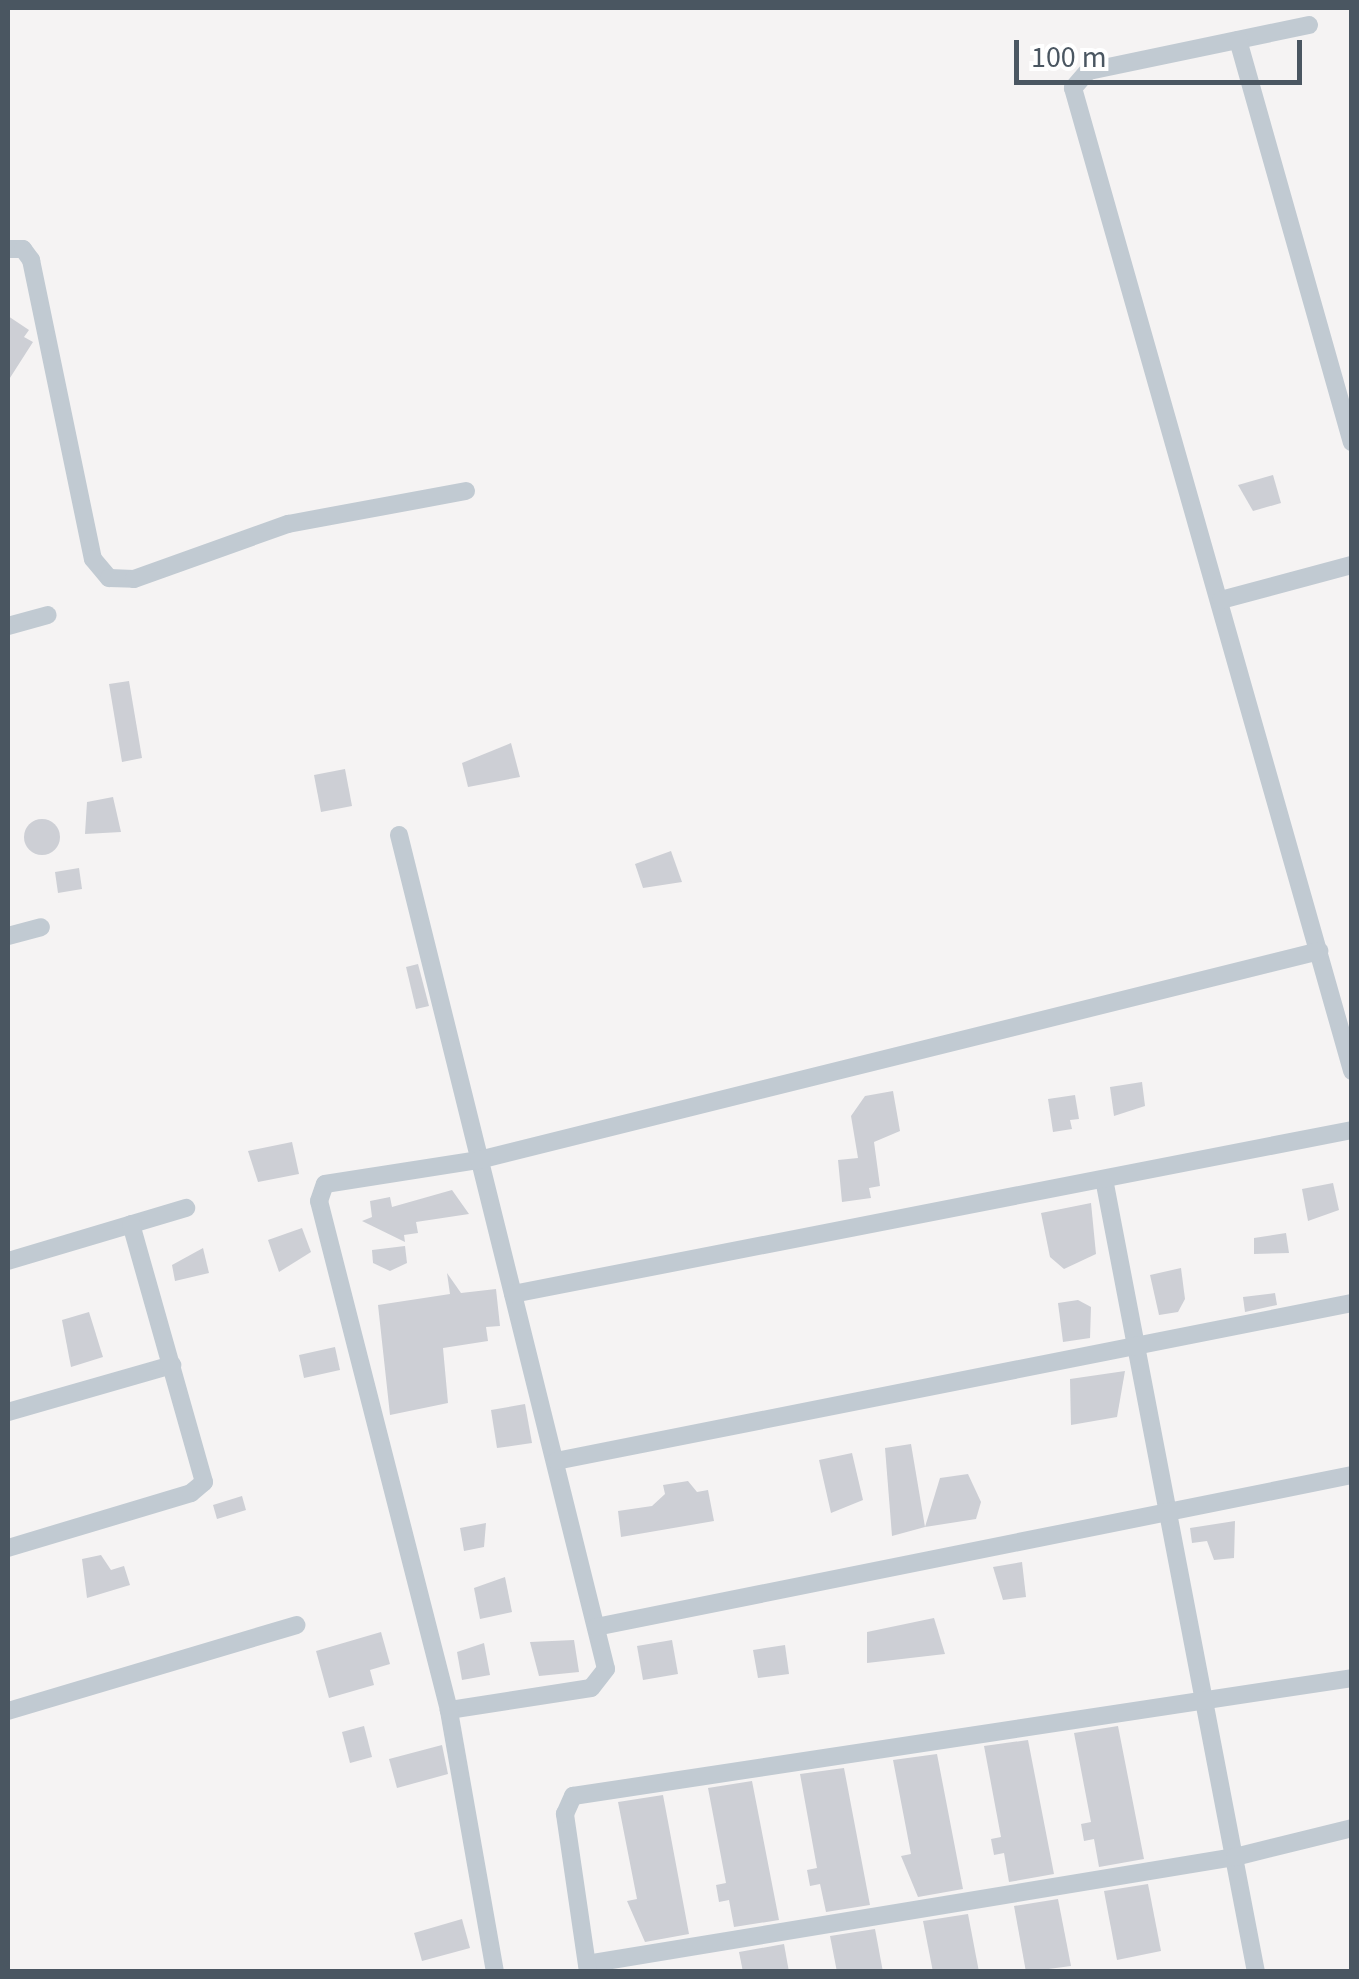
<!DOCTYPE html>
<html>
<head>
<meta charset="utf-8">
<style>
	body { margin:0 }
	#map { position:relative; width:1359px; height:1979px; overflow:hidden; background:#f5f3f3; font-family:"Source Sans 3",sans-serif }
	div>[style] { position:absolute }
	.building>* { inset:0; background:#cdcfd5 }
	.round { border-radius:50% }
	.minor>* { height:18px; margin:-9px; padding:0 9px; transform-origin:9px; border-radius:9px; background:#c1cad2 }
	span { translate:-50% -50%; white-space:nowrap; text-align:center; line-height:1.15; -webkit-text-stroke:9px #fff; paint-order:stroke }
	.frame { position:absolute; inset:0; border:10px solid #4a5661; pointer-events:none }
	.scale { position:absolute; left:1014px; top:40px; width:288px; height:45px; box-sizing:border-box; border:5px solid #4a5661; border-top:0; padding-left:12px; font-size:30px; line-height:35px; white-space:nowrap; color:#4a5661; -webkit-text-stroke:8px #fff; paint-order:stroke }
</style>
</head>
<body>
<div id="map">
	<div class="building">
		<i style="clip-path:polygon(8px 316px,29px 330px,24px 337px,33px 342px,8px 381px)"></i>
		<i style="clip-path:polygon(1273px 475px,1281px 503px,1253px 511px,1238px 485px)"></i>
		<i style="clip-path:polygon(129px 681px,142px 758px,122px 762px,109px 684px)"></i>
		<i style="clip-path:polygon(511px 743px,520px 777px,468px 787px,462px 763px)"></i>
		<i style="clip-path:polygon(345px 769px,352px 806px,321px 812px,314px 775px)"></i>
		<i style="clip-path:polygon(113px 797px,121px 832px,85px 834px,87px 802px)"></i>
		<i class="round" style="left:24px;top:819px;width:36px;height:36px"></i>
		<i style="clip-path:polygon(671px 851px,682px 882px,643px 888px,635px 864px)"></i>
		<i style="clip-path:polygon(79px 868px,82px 889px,58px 893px,55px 872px)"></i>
		<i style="clip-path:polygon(418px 964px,429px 1006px,416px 1009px,406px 967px)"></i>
		<i style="clip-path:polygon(1142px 1082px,1145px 1106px,1114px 1116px,1110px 1087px)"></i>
		<i style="clip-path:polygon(893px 1091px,900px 1131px,874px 1142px,880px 1186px,869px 1188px,871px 1198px,842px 1202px,838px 1160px,858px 1158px,851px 1116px,865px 1096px)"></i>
		<i style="clip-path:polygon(1075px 1095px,1079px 1119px,1070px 1120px,1072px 1129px,1053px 1132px,1048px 1099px)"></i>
		<i style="clip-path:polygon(292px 1142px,299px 1174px,258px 1182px,248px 1151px)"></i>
		<i style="clip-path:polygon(1333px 1183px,1339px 1210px,1308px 1221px,1302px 1189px)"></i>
		<i style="clip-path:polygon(452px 1190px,469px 1214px,416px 1222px,418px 1233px,404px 1235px,405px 1242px,362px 1221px,372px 1217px,370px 1201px,390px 1197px,392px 1207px)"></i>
		<i style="clip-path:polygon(1091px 1203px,1096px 1254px,1064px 1269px,1050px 1257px,1041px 1213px)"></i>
		<i style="clip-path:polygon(302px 1228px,311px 1252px,279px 1272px,268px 1240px)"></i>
		<i style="clip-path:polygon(1286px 1233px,1289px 1253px,1254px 1254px,1254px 1238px)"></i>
		<i style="clip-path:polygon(405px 1246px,407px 1263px,390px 1271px,373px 1263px,372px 1250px)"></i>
		<i style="clip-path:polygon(203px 1248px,209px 1273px,175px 1281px,172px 1265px)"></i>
		<i style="clip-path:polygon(1181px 1268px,1185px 1299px,1178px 1312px,1159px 1315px,1150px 1275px)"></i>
		<i style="clip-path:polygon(447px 1273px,461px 1293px,496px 1289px,500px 1326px,486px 1327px,488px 1341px,443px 1348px,448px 1403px,390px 1415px,378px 1305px,450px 1294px)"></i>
		<i style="clip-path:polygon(1275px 1293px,1277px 1305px,1245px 1312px,1243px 1297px)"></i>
		<i style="clip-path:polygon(1078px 1300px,1091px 1307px,1090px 1338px,1063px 1342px,1058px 1303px)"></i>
		<i style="clip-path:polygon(89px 1312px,103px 1357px,71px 1367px,62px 1320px)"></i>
		<i style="clip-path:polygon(335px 1347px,340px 1370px,304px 1378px,299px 1355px)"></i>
		<i style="clip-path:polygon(1125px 1371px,1117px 1417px,1071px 1425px,1070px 1379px)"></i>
		<i style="clip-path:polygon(525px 1404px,532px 1443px,497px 1448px,491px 1410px)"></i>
		<i style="clip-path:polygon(911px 1444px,925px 1527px,892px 1536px,885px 1448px)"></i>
		<i style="clip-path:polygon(852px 1453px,863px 1500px,831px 1513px,819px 1460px)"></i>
		<i style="clip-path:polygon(968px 1474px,981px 1502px,976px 1519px,925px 1527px,940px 1478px)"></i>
		<i style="clip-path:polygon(688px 1481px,697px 1492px,708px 1490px,714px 1521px,621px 1537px,618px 1511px,652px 1506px,665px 1494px,663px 1485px)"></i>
		<i style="clip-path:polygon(242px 1496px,246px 1510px,217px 1519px,213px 1505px)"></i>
		<i style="clip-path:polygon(1235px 1521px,1234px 1558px,1214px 1560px,1207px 1541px,1192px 1543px,1190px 1528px)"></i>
		<i style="clip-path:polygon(486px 1523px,484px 1547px,464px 1551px,460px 1528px)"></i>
		<i style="clip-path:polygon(101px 1555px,111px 1570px,124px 1566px,130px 1585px,87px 1598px,82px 1559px)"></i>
		<i style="clip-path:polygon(1022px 1562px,1026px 1597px,1003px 1600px,993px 1567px)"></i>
		<i style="clip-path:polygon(505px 1577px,512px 1612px,480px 1619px,474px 1588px)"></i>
		<i style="clip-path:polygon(934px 1618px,945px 1654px,867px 1663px,867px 1632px)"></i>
		<i style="clip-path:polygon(381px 1632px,390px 1664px,370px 1670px,374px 1685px,329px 1698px,316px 1651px)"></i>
		<i style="clip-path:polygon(574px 1640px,579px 1672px,539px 1676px,530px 1642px)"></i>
		<i style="clip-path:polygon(672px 1640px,678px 1674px,643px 1680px,637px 1646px)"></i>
		<i style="clip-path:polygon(484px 1643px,490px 1675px,462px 1680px,457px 1652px)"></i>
		<i style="clip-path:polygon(785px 1645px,789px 1674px,758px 1678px,753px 1650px)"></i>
		<i style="clip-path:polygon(364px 1726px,372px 1757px,350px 1763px,342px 1732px)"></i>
		<i style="clip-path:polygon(1118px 1726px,1144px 1859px,1099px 1867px,1094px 1839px,1084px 1841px,1081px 1824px,1091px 1822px,1074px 1733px)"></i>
		<i style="clip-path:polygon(1028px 1740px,1054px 1874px,1009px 1882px,1004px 1853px,994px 1855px,991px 1839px,1001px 1837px,984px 1746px)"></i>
		<i style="clip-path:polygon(442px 1745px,448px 1774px,397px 1788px,389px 1759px)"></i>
		<i style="clip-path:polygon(937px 1754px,963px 1889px,918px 1897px,901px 1856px,911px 1854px,893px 1760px)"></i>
		<i style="clip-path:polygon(844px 1768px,870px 1905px,826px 1912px,820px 1884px,810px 1886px,807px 1870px,817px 1868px,800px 1774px)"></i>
		<i style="clip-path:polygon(752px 1781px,779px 1920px,734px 1927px,729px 1900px,719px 1902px,716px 1885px,726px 1883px,708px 1788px)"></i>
		<i style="clip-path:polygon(663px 1795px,689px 1934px,645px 1942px,627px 1901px,637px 1899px,618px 1802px)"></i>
		<i style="clip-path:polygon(1148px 1884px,1161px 1951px,1117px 1960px,1104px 1891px)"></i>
		<i style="clip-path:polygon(1058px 1899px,1071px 1966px,1026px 1972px,1014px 1906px)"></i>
		<i style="clip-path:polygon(968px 1914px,979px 1972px,933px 1972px,923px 1921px)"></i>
		<i style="clip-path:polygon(462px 1919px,470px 1948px,422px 1961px,414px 1933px)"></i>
		<i style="clip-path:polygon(875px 1929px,883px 1972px,837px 1972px,830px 1936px)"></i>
		<i style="clip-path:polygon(784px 1944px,789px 1972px,743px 1972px,739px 1952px)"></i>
	</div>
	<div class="minor">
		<i style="left:1309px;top:25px;width:226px;rotate:168.2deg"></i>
		<i style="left:1088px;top:71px;width:23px;rotate:131deg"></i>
		<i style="left:1073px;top:88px;width:1022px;rotate:74.15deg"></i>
		<i style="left:1238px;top:40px;width:418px;rotate:74.2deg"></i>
		<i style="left:8px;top:249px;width:15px"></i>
		<i style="left:23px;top:249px;width:14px;rotate:54deg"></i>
		<i style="left:31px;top:260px;width:305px;rotate:78.3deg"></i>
		<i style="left:93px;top:559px;width:25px;rotate:50deg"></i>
		<i style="left:109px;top:578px;width:25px;rotate:2deg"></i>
		<i style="left:134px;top:579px;width:164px;rotate:-19.7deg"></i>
		<i style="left:288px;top:524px;width:181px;rotate:-10.5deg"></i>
		<i style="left:1221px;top:600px;width:136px;rotate:-15deg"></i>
		<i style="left:8px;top:626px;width:41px;rotate:-15.4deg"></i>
		<i style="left:399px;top:835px;width:859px;rotate:76.06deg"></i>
		<i style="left:606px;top:1669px;width:24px;rotate:128deg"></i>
		<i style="left:591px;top:1688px;width:144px;rotate:171.2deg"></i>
		<i style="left:8px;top:936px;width:34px;rotate:-15deg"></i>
		<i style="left:1104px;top:1179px;width:807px;rotate:79.15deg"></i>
		<i style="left:8px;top:1261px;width:186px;rotate:-16.6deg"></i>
		<i style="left:513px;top:1294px;width:855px;rotate:-11.06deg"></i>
		<i style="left:8px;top:1412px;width:171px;rotate:-16deg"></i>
		<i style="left:556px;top:1461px;width:812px;rotate:-11.23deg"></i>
		<i style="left:8px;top:1548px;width:191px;rotate:-16.7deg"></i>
		<i style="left:191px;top:1493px;width:17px;rotate:-40deg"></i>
		<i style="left:204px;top:1482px;width:268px;rotate:-105.8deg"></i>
		<i style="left:596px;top:1627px;width:771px;rotate:-11.37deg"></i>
		<i style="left:8px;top:1711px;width:301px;rotate:-16.6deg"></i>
		<i style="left:587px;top:1964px;width:657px;rotate:-9.38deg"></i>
		<i style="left:1235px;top:1857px;width:121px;rotate:-13.9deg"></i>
		<i style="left:495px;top:1972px;width:266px;rotate:-100deg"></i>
		<i style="left:449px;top:1710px;width:525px;rotate:-104.33deg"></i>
		<i style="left:319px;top:1201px;width:18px;rotate:-71deg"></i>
		<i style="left:325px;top:1184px;width:156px;rotate:-8.9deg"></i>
		<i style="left:479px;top:1160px;width:866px;rotate:-13.97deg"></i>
		<i style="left:588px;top:1972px;width:160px;rotate:-98.3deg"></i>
		<i style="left:565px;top:1814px;width:20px;rotate:-66deg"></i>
		<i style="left:573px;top:1796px;width:788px;rotate:-8.61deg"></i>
	</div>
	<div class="frame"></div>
	<div class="scale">100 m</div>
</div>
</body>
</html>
